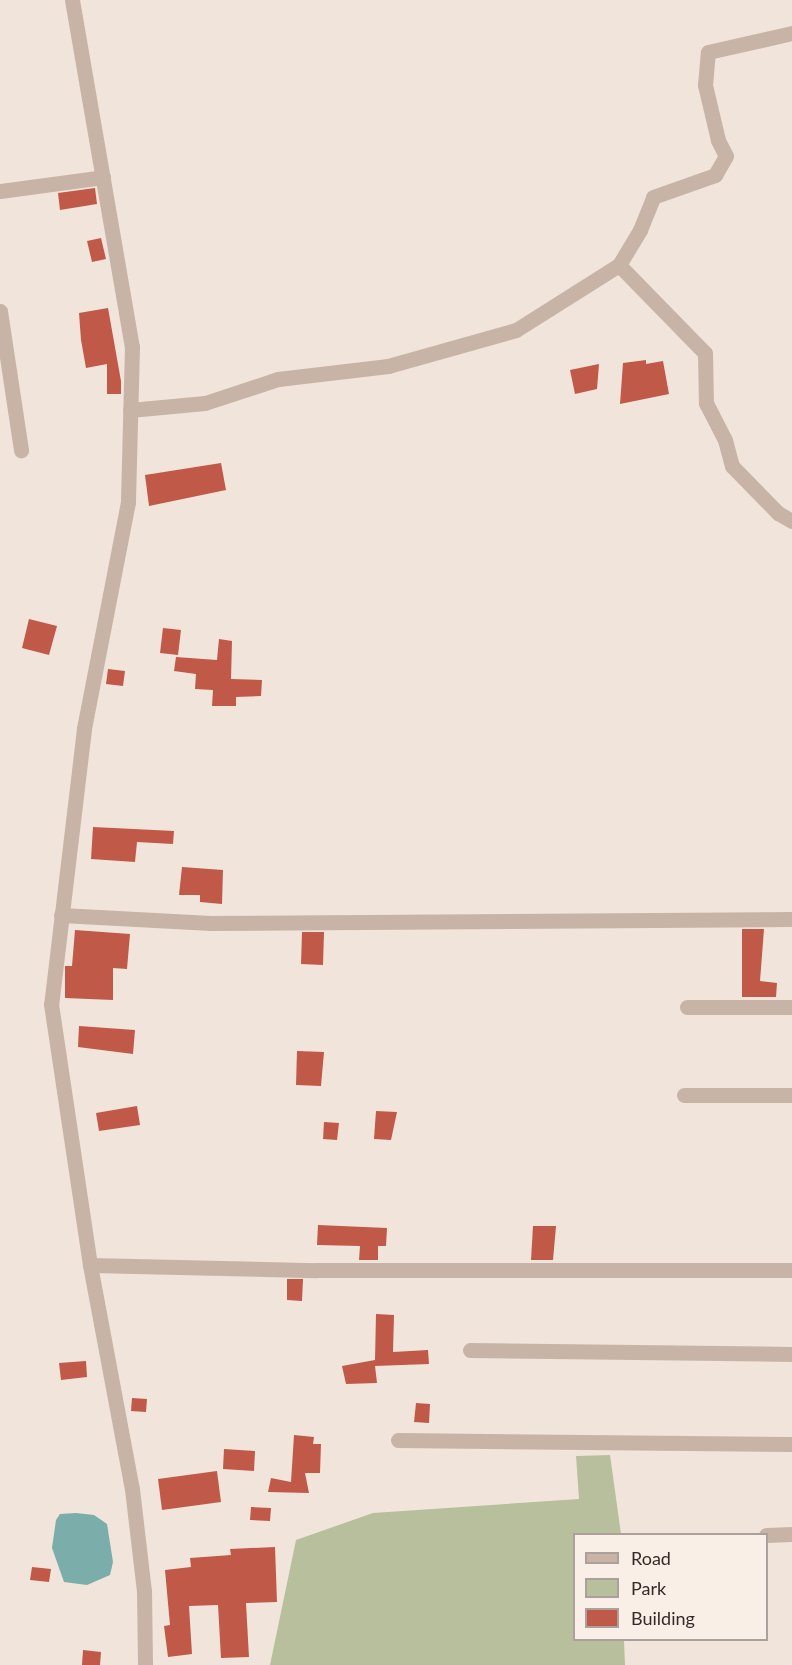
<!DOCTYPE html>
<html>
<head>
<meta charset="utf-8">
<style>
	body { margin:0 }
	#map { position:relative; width:792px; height:1665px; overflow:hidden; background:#f1e4db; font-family:Lato,sans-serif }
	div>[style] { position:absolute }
	.green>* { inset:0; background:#b7bf9c }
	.water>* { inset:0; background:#7badaa }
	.building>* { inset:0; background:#c15948 }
	.minor>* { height:15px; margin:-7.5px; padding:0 7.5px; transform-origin:7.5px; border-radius:7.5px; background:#c8b3a7 }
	span { translate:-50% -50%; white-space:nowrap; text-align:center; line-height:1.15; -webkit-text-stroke:6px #f9efe7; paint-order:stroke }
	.legend { position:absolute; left:573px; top:1533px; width:195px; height:108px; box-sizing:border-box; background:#f9efe7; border:2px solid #aba09b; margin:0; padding:8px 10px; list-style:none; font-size:18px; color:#352a28 }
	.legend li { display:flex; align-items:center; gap:12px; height:30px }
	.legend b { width:30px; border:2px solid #aba09b }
</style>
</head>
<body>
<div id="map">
	<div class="green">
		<i style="clip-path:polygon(610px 1455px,621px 1534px,574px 1534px,574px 1640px,624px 1640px,625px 1665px,270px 1665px,296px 1540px,373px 1513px,579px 1499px,576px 1456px)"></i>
	</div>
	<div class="water">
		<i style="clip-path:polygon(76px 1513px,94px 1515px,107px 1524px,113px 1562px,110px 1575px,87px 1585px,64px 1582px,52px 1548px,56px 1520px,60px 1514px)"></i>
	</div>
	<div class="building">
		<i style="clip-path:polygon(95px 188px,97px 204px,60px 210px,58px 193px)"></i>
		<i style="clip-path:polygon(101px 238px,106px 259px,92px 262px,87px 241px)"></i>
		<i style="clip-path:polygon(108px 308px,121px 381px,121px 394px,107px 394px,107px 364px,86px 368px,81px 340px,79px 313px)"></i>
		<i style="clip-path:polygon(646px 360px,646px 364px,663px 361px,669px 394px,620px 404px,623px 363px)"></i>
		<i style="clip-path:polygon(599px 364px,597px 389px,575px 394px,570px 370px)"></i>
		<i style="clip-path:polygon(221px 463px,226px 490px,149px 506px,145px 475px)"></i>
		<i style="clip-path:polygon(29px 619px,57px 626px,49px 655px,22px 648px)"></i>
		<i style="clip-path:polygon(163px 628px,181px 630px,178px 655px,160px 653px)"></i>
		<i style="clip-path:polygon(219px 639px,232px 641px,231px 679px,262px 680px,261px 696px,236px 697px,236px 706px,212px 706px,213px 690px,195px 689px,196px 674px,174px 671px,176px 657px,217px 660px)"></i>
		<i style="clip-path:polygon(108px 669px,125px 671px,123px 686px,106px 684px)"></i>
		<i style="clip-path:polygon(93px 827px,174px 831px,173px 844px,137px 842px,135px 862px,91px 859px)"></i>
		<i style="clip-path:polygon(182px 867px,223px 870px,222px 904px,200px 902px,200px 895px,179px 895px)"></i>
		<i style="clip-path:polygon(742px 929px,764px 929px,760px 981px,777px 983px,776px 997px,742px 997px)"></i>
		<i style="clip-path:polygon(75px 930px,130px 934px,127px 969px,113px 968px,113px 1000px,65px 998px,65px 966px,72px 966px)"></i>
		<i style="clip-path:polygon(302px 932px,324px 932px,323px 965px,301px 964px)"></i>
		<i style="clip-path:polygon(79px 1026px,135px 1030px,133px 1054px,78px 1047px)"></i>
		<i style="clip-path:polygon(297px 1051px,324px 1052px,321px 1086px,296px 1085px)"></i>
		<i style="clip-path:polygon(137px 1106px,140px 1125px,99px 1131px,96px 1113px)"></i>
		<i style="clip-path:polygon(376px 1111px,397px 1112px,391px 1140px,374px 1139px)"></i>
		<i style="clip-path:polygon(324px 1122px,339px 1123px,337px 1140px,323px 1139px)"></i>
		<i style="clip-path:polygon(318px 1225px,387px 1228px,386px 1246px,378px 1246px,378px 1260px,359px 1260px,360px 1246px,317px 1245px)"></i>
		<i style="clip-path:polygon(533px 1226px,556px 1226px,553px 1260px,531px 1260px)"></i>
		<i style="clip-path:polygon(287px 1279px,303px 1279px,302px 1301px,287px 1300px)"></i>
		<i style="clip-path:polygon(376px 1314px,394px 1315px,393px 1352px,428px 1350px,429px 1364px,375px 1366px,377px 1383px,346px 1384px,342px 1366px,375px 1360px)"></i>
		<i style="clip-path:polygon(86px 1361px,87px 1377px,61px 1380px,59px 1363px)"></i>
		<i style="clip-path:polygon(132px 1398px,147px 1399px,146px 1412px,131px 1411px)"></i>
		<i style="clip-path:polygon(416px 1403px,430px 1404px,429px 1423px,414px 1422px)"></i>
		<i style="clip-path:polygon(294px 1435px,314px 1437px,313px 1444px,321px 1444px,320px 1473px,305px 1473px,309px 1493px,268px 1492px,271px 1478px,291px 1482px)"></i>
		<i style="clip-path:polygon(224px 1449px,255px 1451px,254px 1471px,223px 1469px)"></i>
		<i style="clip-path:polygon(217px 1471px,221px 1502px,162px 1510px,158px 1479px)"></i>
		<i style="clip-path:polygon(251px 1507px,271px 1508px,270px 1521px,250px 1520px)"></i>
		<i style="clip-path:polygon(275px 1547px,277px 1602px,246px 1603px,249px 1657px,221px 1658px,218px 1605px,189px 1606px,192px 1654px,168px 1657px,164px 1626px,170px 1625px,165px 1570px,191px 1567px,190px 1558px,231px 1555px,230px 1549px)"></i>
		<i style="clip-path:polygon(32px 1567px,51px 1569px,49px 1582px,30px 1580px)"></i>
		<i style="clip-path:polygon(83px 1650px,101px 1652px,100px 1665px,82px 1665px)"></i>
	</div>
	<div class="minor">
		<i style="left:72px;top:0;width:352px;rotate:80.2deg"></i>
		<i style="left:132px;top:347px;width:155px;rotate:91.5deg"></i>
		<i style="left:128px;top:502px;width:231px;rotate:101deg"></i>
		<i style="left:84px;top:729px;width:277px;rotate:96.8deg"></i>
		<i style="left:51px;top:1004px;width:264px;rotate:81.5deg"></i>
		<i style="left:90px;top:1265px;width:228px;rotate:79.4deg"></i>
		<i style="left:132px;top:1489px;width:103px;rotate:83.3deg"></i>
		<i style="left:144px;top:1591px;width:74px;rotate:89.2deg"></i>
		<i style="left:0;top:191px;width:104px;rotate:-7.7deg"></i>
		<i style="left:619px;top:265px;width:123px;rotate:45.7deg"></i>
		<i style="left:705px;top:353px;width:50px;rotate:88.9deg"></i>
		<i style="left:706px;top:403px;width:42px;rotate:62.8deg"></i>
		<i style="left:725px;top:440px;width:27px;rotate:75deg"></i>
		<i style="left:732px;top:466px;width:66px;rotate:45.6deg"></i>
		<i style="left:778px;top:513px;width:16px;rotate:30deg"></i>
		<i style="left:0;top:311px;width:141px;rotate:81.4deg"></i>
		<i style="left:130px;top:410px;width:75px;rotate:-5.3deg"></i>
		<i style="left:205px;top:403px;width:77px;rotate:-18.2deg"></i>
		<i style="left:278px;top:379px;width:111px;rotate:-6.7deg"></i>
		<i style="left:388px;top:366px;width:133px;rotate:-15.7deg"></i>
		<i style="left:516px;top:330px;width:122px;rotate:-32.3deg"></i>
		<i style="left:619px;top:265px;width:41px;rotate:-59deg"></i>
		<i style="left:640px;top:230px;width:35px;rotate:-68deg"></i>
		<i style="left:653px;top:197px;width:66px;rotate:-19.5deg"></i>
		<i style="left:715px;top:175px;width:22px;rotate:-60deg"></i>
		<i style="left:726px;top:156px;width:18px;rotate:-117deg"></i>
		<i style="left:718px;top:140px;width:57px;rotate:-103.3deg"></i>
		<i style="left:705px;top:85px;width:33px;rotate:-85deg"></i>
		<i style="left:708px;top:52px;width:86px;rotate:-12.7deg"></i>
		<i style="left:61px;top:915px;width:150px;rotate:3.1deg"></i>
		<i style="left:211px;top:923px;width:581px;rotate:-0.39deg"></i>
		<i style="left:687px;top:1007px;width:105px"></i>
		<i style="left:684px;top:1095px;width:108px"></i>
		<i style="left:90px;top:1265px;width:226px;rotate:1.3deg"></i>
		<i style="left:316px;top:1270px;width:476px"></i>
		<i style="left:470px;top:1350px;width:322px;rotate:0.7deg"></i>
		<i style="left:398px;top:1440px;width:394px;rotate:0.6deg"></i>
		<i style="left:766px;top:1535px;width:26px;rotate:-2deg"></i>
	</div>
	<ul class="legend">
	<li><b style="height:8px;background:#c8b3a7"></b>Road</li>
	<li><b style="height:16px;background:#b7bf9c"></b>Park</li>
	<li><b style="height:16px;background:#c15948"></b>Building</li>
	</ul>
</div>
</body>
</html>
